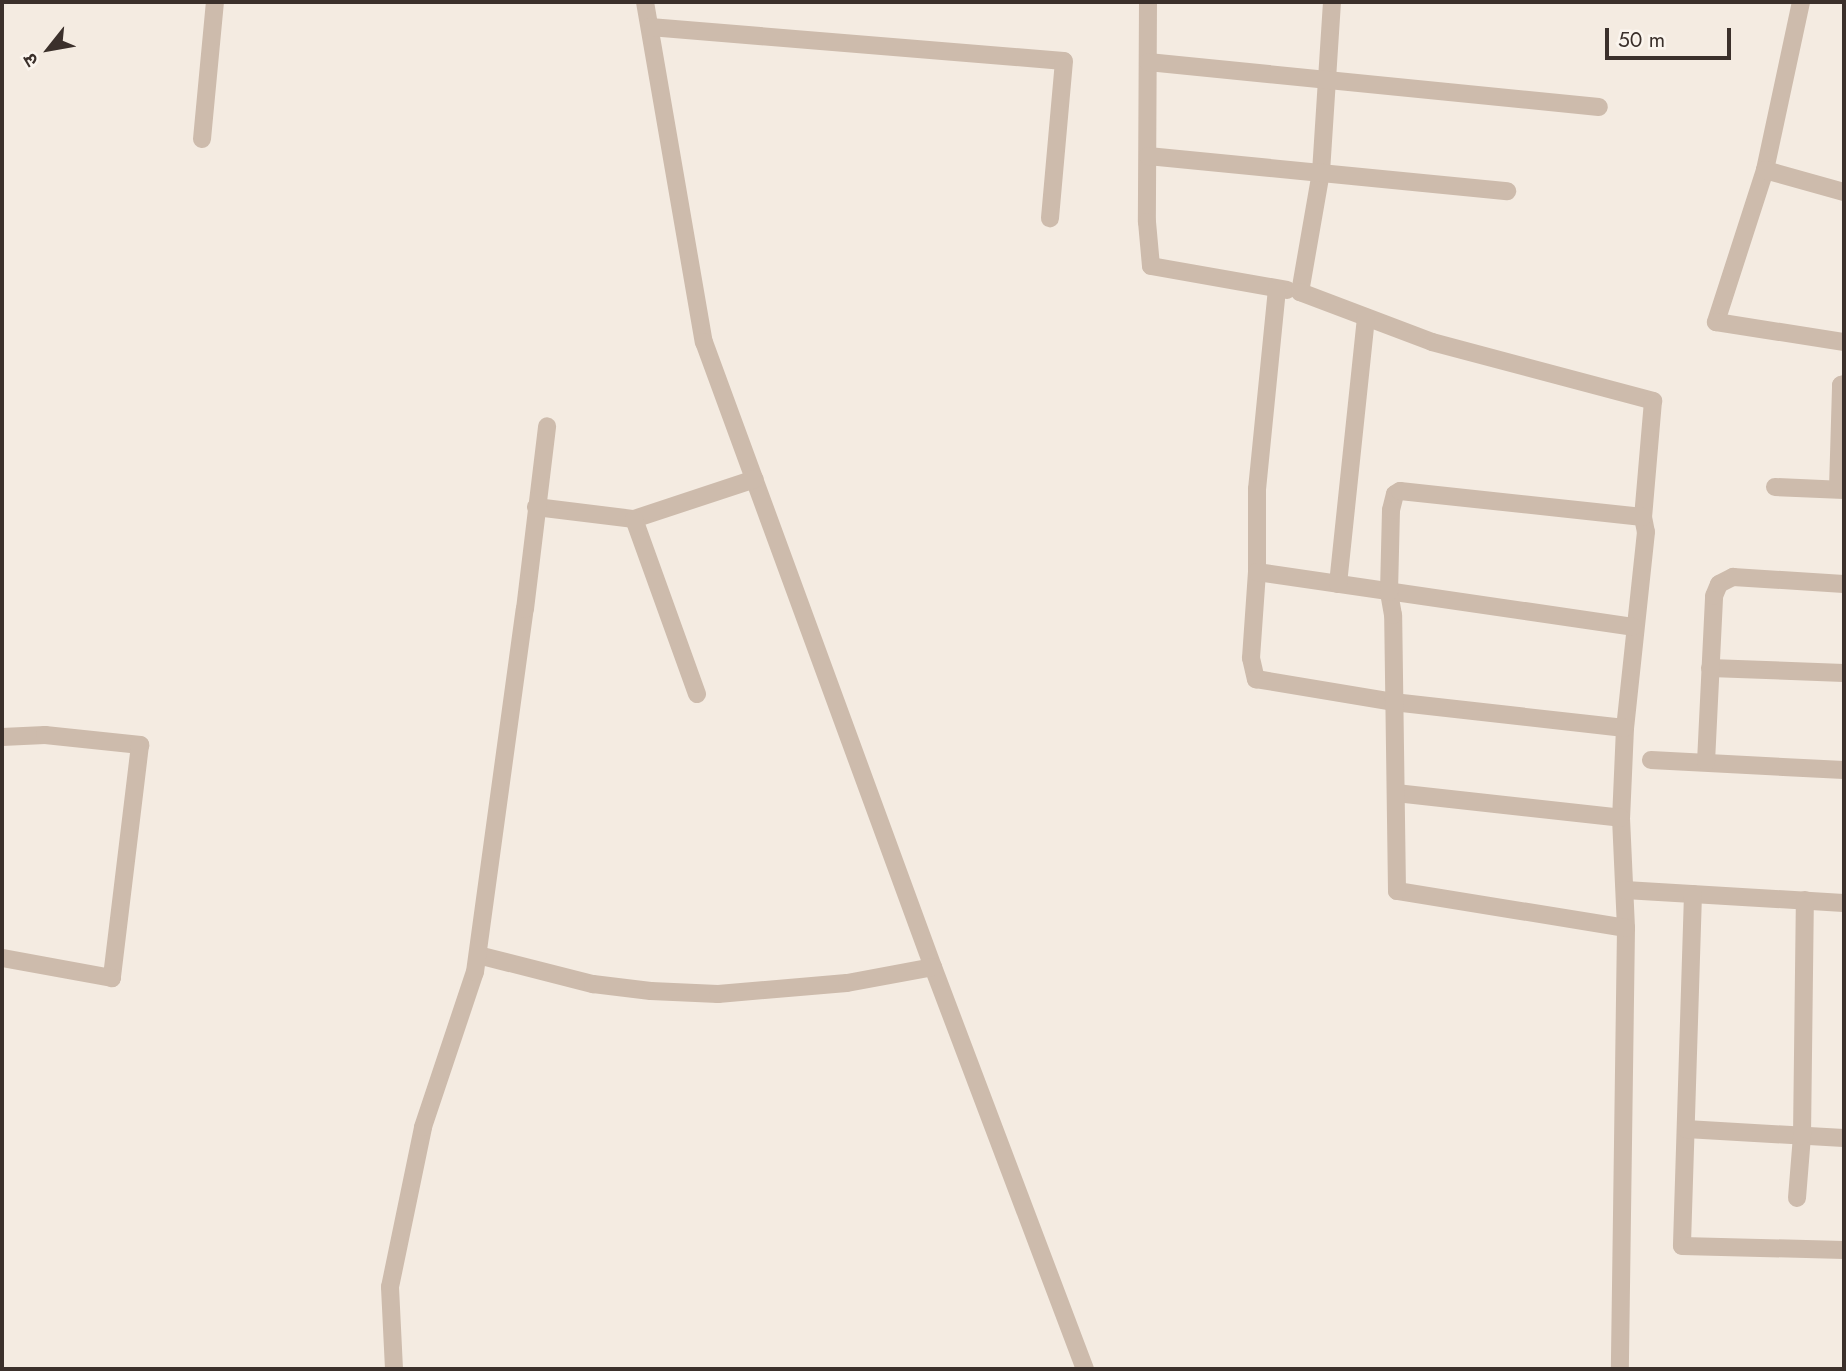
<!DOCTYPE html>
<html>
<head>
<meta charset="utf-8">
<style>
	body { margin:0 }
	#map { position:relative; width:1846px; height:1371px; overflow:hidden; background:#f4ebe1; font-family:Jost,"Noto Sans Devanagari",sans-serif }
	div>[style] { position:absolute }
	.minor>* { height:18px; margin:-9px; padding:0 9px; transform-origin:9px; border-radius:9px; background:#cdbbac }
	span { translate:-50% -50%; white-space:nowrap; text-align:center; line-height:1.15; -webkit-text-stroke:5px #fbf5ee; paint-order:stroke }
	.frame { position:absolute; inset:0; border:4px solid #3b302b; pointer-events:none }
	.north { position:absolute; left:14px; top:14px; width:70px; height:70px; -webkit-text-stroke:5px #fbf5ee; paint-order:stroke; rotate:239deg; font-size:19px; font-weight:700; line-height:28px; text-align:center; color:#3b302b }
	.north::after { content:''; display:block; margin:auto; width:24px; height:32px; background:#3b302b; clip-path:polygon(50% 0,100% 100%,50% 72%,0 100%) }
	.scale { position:absolute; left:1605px; top:28px; width:126px; height:32px; box-sizing:border-box; border:4px solid #3b302b; border-top:0; padding-left:9px; font-size:21px; line-height:24px; white-space:nowrap; color:#3b302b; -webkit-text-stroke:5px #fbf5ee; paint-order:stroke }
</style>
</head>
<body>
<div id="map">
	<div class="minor">
		<i style="left:645px;top:2px;width:345px;rotate:80.2deg"></i>
		<i style="left:704px;top:342px;width:666px;rotate:69.88deg"></i>
		<i style="left:933px;top:967px;width:430px;rotate:69.3deg"></i>
		<i style="left:1148px;top:2px;width:220px;rotate:90.3deg"></i>
		<i style="left:1147px;top:222px;width:44px;rotate:84.8deg"></i>
		<i style="left:1151px;top:266px;width:138px;rotate:10deg"></i>
		<i style="left:1332px;top:2px;width:170px;rotate:93.7deg"></i>
		<i style="left:1321px;top:172px;width:122px;rotate:99.9deg"></i>
		<i style="left:1300px;top:292px;width:141px;rotate:20.7deg"></i>
		<i style="left:1432px;top:342px;width:229px;rotate:14.9deg"></i>
		<i style="left:1653px;top:401px;width:116px;rotate:94.9deg"></i>
		<i style="left:1643px;top:517px;width:15px;rotate:79deg"></i>
		<i style="left:1646px;top:532px;width:197px;rotate:96.1deg"></i>
		<i style="left:1625px;top:728px;width:90px;rotate:92.5deg"></i>
		<i style="left:1621px;top:818px;width:110px;rotate:87.4deg"></i>
		<i style="left:1626px;top:928px;width:441px;rotate:90.8deg"></i>
		<i style="left:1801px;top:2px;width:172px;rotate:102.1deg"></i>
		<i style="left:1765px;top:170px;width:160px;rotate:107.9deg"></i>
		<i style="left:1716px;top:322px;width:130px;rotate:8.9deg"></i>
		<i style="left:650px;top:27px;width:415px;rotate:4.7deg"></i>
		<i style="left:1064px;top:61px;width:158px;rotate:95.1deg"></i>
		<i style="left:1148px;top:62px;width:453px;rotate:5.7deg"></i>
		<i style="left:202px;top:139px;width:138px;rotate:-84.6deg"></i>
		<i style="left:1148px;top:156px;width:361px;rotate:5.6deg"></i>
		<i style="left:1765px;top:170px;width:82px;rotate:15.6deg"></i>
		<i style="left:1277px;top:289px;width:201px;rotate:95.7deg"></i>
		<i style="left:1257px;top:489px;width:83px;rotate:90deg"></i>
		<i style="left:1257px;top:572px;width:86px;rotate:94deg"></i>
		<i style="left:1251px;top:658px;width:22px;rotate:77deg"></i>
		<i style="left:1256px;top:679px;width:139px;rotate:9.5deg"></i>
		<i style="left:1393px;top:702px;width:233px;rotate:6.4deg"></i>
		<i style="left:1775px;top:487px;width:69px;rotate:2.5deg"></i>
		<i style="left:1838px;top:489px;width:104px;rotate:-88.3deg"></i>
		<i style="left:1841px;top:385px;width:3px;rotate:-18deg"></i>
		<i style="left:536px;top:507px;width:99px;rotate:7deg"></i>
		<i style="left:634px;top:519px;width:127px;rotate:-18.3deg"></i>
		<i style="left:634px;top:519px;width:186px;rotate:70.2deg"></i>
		<i style="left:1257px;top:572px;width:380px;rotate:8.3deg"></i>
		<i style="left:1338px;top:584px;width:268px;rotate:-84deg"></i>
		<i style="left:1710px;top:668px;width:134px;rotate:2.1deg"></i>
		<i style="left:2px;top:737px;width:43px;rotate:-2.7deg"></i>
		<i style="left:45px;top:735px;width:96px;rotate:6deg"></i>
		<i style="left:140px;top:745px;width:235px;rotate:96.9deg"></i>
		<i style="left:112px;top:978px;width:112px;rotate:-169.7deg"></i>
		<i style="left:1651px;top:760px;width:193px;rotate:3deg"></i>
		<i style="left:1706px;top:762px;width:166px;rotate:-87.2deg"></i>
		<i style="left:1714px;top:596px;width:13px;rotate:-67deg"></i>
		<i style="left:1719px;top:584px;width:16px;rotate:-27deg"></i>
		<i style="left:1733px;top:577px;width:111px;rotate:3.6deg"></i>
		<i style="left:1396px;top:793px;width:226px;rotate:6.3deg"></i>
		<i style="left:1625px;top:890px;width:219px;rotate:3.4deg"></i>
		<i style="left:1693px;top:894px;width:352px;rotate:91.8deg"></i>
		<i style="left:1682px;top:1246px;width:162px;rotate:1.4deg"></i>
		<i style="left:1626px;top:928px;width:232px;rotate:-170.8deg"></i>
		<i style="left:1397px;top:891px;width:276px;rotate:-90.8deg"></i>
		<i style="left:1393px;top:615px;width:23px;rotate:-100deg"></i>
		<i style="left:1389px;top:592px;width:82px;rotate:-88.6deg"></i>
		<i style="left:1391px;top:510px;width:16px;rotate:-76deg"></i>
		<i style="left:1395px;top:494px;width:6px;rotate:-31deg"></i>
		<i style="left:1400px;top:491px;width:244px;rotate:6.1deg"></i>
		<i style="left:478px;top:955px;width:119px;rotate:14.2deg"></i>
		<i style="left:593px;top:984px;width:58px;rotate:6.9deg"></i>
		<i style="left:651px;top:991px;width:67px;rotate:2.6deg"></i>
		<i style="left:718px;top:994px;width:129px;rotate:-4.9deg"></i>
		<i style="left:847px;top:983px;width:87px;rotate:-10.5deg"></i>
		<i style="left:1686px;top:1129px;width:158px;rotate:3.3deg"></i>
		<i style="left:1797px;top:1198px;width:62px;rotate:-85.4deg"></i>
		<i style="left:1802px;top:1136px;width:236px;rotate:-89.3deg"></i>
		<i style="left:394px;top:1369px;width:82px;rotate:-92.8deg"></i>
		<i style="left:390px;top:1287px;width:163px;rotate:-78.3deg"></i>
		<i style="left:423px;top:1127px;width:163px;rotate:-71.5deg"></i>
		<i style="left:475px;top:972px;width:366px;rotate:-82.2deg"></i>
		<i style="left:525px;top:609px;width:184px;rotate:-83.1deg"></i>
	</div>
	<div class="frame"></div>
	<div class="north">उ</div>
	<div class="scale">50 m</div>
</div>
</body>
</html>
